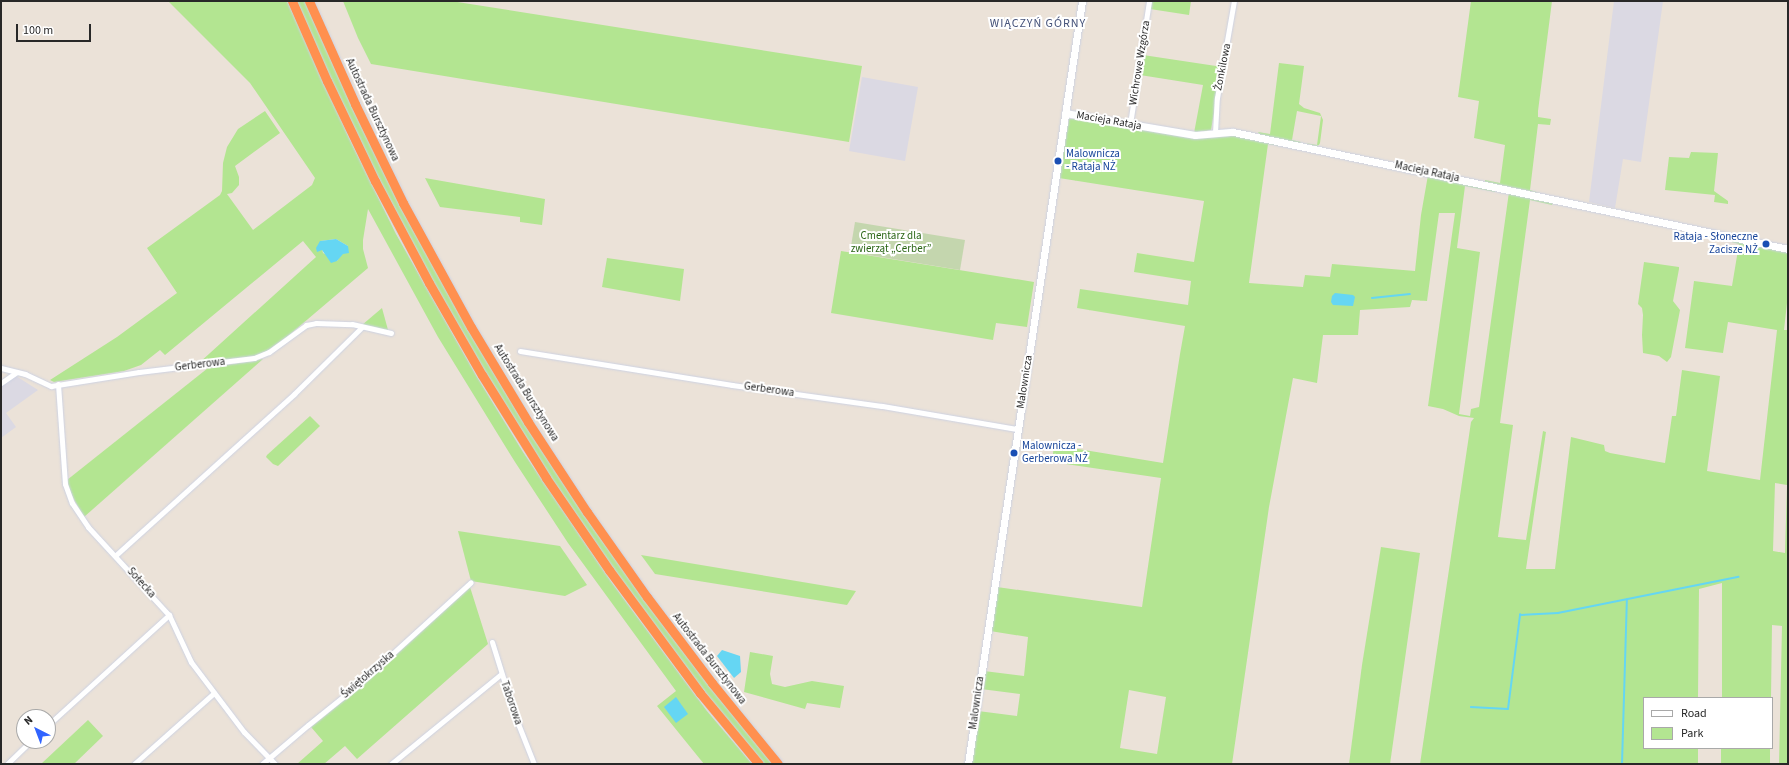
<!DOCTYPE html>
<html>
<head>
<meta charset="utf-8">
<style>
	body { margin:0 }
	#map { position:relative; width:1789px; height:765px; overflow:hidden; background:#ebe2d8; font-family:"Source Sans 3",sans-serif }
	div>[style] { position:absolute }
	.industrial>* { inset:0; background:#dbd9e3 }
	.green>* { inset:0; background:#b3e591 }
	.cemetery>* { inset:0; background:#c4d6ae }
	.water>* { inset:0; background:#65d6f3 }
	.stream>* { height:1.5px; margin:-0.75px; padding:0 0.75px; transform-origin:0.75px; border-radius:0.75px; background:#65d6f3 }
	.roads { filter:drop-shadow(0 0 1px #cdd2e2) drop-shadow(0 0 1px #cdd2e2) }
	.street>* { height:5px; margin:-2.5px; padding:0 2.5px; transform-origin:2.5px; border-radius:2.5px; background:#fff }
	.secondary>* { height:7px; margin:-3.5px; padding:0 3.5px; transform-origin:3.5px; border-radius:3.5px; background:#fff }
	.highway>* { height:9px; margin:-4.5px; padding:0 4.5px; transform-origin:4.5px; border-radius:4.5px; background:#ff904f }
	.dots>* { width:11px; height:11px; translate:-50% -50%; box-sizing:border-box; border:2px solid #fff; border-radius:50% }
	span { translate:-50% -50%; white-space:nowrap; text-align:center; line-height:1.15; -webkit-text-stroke:4px #fff; paint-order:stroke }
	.street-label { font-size:11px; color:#282828 }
	.transit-label { font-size:11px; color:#164399 }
	.left { translate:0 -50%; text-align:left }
	.right { translate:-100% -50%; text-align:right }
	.park-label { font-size:11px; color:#2b6616 }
	.neighbourhood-label { font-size:12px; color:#46537a; letter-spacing:1px }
	.frame { position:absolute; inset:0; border:2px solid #282828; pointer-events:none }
	.legend { position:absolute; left:1643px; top:697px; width:130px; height:52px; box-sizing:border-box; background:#fff; border:1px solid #a9a9a9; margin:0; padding:5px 7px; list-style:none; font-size:12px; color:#282828 }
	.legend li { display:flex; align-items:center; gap:8px; height:20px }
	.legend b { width:20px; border:1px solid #a9a9a9 }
	.north { position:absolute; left:16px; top:709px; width:40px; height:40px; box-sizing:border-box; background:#fff; border:1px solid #a9a9a9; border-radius:50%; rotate:318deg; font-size:11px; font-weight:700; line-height:16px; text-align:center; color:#282828 }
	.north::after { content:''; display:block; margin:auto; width:14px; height:18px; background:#3164ff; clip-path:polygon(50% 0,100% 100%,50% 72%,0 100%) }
	.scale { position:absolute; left:16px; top:24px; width:75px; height:18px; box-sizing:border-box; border:2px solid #282828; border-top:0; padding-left:5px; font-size:12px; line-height:14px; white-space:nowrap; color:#282828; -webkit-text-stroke:3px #fff; paint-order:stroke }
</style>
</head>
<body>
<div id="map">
	<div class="industrial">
		<i style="clip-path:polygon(1614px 1px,1663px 1px,1641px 162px,1623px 159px,1615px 208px,1589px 202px)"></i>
		<i style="clip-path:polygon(862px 77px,918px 87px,905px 161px,849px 151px)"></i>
		<i style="clip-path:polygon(16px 376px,38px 390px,6px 413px,16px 427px,1px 438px,1px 386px)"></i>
	</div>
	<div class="green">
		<i style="clip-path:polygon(evenodd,168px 1px,287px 1px,349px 138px,396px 234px,477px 377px,523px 452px,612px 583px,707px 711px,752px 764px,704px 764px,657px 706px,676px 691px,568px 543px,515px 462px,438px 337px,368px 209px,363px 240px,363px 249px,368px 268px,288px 336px,267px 351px,254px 357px,199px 363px,316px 257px,303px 241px,165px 355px,160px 350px,141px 365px,124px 371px,54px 382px,50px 380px,117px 337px,177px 293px,147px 248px,220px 195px,222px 191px,223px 163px,227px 147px,238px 129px,265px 111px,280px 133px,235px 166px,239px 177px,239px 185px,232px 193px,227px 194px,253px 230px,312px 185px,315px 178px,250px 83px,168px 1px,336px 239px,348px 246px,337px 261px,323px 253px,320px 241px,336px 239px)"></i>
		<i style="clip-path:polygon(296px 1px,305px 1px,354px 109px,540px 447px,774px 764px,762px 764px,647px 618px,565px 500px,476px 359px,396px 215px,346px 113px)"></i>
		<i style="clip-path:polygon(343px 1px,451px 1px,862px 66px,849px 142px,371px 64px,358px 38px)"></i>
		<i style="clip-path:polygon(1151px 1px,1191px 1px,1189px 15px,1150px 9px)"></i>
		<i style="clip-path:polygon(1471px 1px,1552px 1px,1538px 111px,1538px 117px,1551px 119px,1550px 125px,1538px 124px,1530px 190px,1540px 193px,1485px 182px,1485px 180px,1500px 183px,1505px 145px,1474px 138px,1479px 101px,1458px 97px)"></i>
		<i style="clip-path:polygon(1143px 55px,1216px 66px,1223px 60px,1211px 130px,1194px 133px,1203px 85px,1140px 75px)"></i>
		<i style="clip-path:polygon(1279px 63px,1304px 66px,1299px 104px,1304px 108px,1320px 113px,1323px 120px,1320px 143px,1319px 145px,1316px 146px,1305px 143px,1317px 145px,1321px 116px,1297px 111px,1292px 140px,1301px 142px,1300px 143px,1260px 135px,1258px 132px,1270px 134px)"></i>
		<i style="clip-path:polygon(evenodd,1069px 119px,1080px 119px,1139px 128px,1227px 134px,1280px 143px,1280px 146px,1268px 144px,1249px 283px,1303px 287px,1305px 275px,1330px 277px,1332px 264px,1415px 271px,1421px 215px,1428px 175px,1494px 188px,1495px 192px,1465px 186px,1457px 248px,1480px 252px,1459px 414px,1470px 416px,1471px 409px,1479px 407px,1509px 192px,1553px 202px,1552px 205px,1530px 200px,1500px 423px,1513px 425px,1498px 537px,1526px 540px,1543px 431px,1546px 432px,1526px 569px,1555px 569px,1571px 437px,1604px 445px,1605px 451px,1610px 453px,1665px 463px,1672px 416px,1676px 416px,1682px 370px,1720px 376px,1707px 471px,1760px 480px,1777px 330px,1728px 322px,1723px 353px,1685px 348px,1694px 281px,1732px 286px,1739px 244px,1728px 241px,1730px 238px,1788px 251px,1788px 294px,1784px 330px,1788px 330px,1788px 764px,1779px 764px,1782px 626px,1772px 625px,1771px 698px,1722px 698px,1722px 583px,1699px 589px,1698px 698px,1644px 698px,1644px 748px,1698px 748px,1698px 764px,1420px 764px,1471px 422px,1474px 418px,1459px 416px,1443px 409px,1428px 406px,1455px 213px,1439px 213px,1427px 301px,1412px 300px,1410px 307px,1360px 310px,1358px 335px,1323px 335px,1317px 383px,1293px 378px,1269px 507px,1232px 764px,970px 764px,978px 711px,1017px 716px,1020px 694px,981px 689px,984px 671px,1024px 676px,1028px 637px,990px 631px,997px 587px,1142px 607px,1161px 478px,1052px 462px,1054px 445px,1163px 463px,1180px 354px,1185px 326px,1077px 308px,1080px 289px,1188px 305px,1191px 281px,1134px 272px,1137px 253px,1194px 262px,1204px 201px,1059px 178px,1061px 163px,1063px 161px,1062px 160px,1069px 119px,1775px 483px,1787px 485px,1785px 553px,1773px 551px,1775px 483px,1069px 119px,1129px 690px,1166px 697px,1157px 754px,1120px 748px,1129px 690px)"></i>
		<i style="clip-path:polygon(1691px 152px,1718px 153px,1714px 191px,1728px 201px,1728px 204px,1714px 202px,1715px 195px,1665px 190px,1669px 157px,1689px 158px)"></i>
		<i style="clip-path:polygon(425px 178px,545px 199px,542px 225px,520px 222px,520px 217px,440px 207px)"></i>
		<i style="clip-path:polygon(841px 251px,1034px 282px,1027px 327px,996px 323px,993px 340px,831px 313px)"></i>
		<i style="clip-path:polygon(607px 258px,684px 269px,680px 301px,602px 287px)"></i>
		<i style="clip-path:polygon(1644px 262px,1679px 267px,1679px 269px,1673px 301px,1680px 310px,1671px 357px,1667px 362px,1659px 356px,1643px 353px,1642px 335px,1643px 315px,1642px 308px,1638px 304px)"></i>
		<i style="clip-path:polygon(382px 308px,388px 330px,362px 325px)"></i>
		<i style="clip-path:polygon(263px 359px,84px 517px,71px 494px,67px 480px,208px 368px)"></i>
		<i style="clip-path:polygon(310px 416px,320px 426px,278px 466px,273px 464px,266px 457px,267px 455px)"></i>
		<i style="clip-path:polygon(458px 531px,560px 546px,587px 585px,565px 596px,471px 581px)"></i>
		<i style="clip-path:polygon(1381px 547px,1420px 553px,1390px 764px,1349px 764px,1362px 665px)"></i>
		<i style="clip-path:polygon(641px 555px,856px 591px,847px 605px,655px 574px)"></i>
		<i style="clip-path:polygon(470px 587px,488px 644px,357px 759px,345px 746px,324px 764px,297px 764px,323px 741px,311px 727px,363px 685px)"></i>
		<i style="clip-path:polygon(750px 652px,773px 656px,770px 674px,772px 684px,785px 687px,812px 681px,844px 686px,840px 708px,807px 703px,805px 709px,744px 692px)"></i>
		<i style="clip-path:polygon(88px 720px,103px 736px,74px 764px,41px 764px)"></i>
		<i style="clip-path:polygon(1721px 748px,1770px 748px,1770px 764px,1721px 764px)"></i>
	</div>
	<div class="cemetery">
		<i style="clip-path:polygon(855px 222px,965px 240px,960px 270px,850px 252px)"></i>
	</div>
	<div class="water">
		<i style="clip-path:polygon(336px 239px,348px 246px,349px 253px,343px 254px,337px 261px,331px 263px,322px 250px,317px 252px,316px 248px,320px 241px)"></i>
		<i style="clip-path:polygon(1335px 293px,1353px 295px,1355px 297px,1353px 306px,1333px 305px,1331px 302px,1332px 296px)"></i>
		<i style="clip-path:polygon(722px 650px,740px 656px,741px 672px,734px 678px,717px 656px)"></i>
		<i style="clip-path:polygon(676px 697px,688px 714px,676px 723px,664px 707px)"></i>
	</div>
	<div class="stream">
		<i style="left:1372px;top:298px;width:38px;rotate:-6deg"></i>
		<i style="left:1471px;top:707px;width:37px;rotate:3deg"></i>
		<i style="left:1508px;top:709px;width:95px;rotate:-82.7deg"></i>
		<i style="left:1520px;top:615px;width:38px;rotate:-3deg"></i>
		<i style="left:1558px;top:613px;width:184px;rotate:-11.3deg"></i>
		<i style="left:1622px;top:764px;width:164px;rotate:-88.3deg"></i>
	</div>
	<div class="roads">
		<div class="street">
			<i style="left:1130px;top:124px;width:124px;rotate:-81.2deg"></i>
			<i style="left:1215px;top:133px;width:35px;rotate:-87deg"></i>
			<i style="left:1217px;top:98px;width:98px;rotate:-80.1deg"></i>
			<i style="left:520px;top:351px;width:215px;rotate:9.1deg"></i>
			<i style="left:732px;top:385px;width:151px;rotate:8deg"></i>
			<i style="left:882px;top:406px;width:137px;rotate:9.7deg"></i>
			<i style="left:1px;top:368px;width:25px;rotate:14deg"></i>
			<i style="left:25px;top:374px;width:29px;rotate:25deg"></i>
			<i style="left:51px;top:386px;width:89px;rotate:-9deg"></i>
			<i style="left:139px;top:372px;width:116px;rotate:-6.9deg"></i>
			<i style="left:254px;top:358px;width:16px;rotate:-22deg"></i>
			<i style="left:269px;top:352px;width:46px;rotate:-36.1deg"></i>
			<i style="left:306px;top:325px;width:10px;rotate:-11deg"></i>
			<i style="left:316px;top:323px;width:36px;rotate:2deg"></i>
			<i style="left:352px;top:324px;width:40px;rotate:13deg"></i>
			<i style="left:1px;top:383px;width:19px;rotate:-35deg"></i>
			<i style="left:58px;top:384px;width:100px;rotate:86deg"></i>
			<i style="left:65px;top:484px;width:20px;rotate:70deg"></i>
			<i style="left:72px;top:503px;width:29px;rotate:56deg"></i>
			<i style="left:88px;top:527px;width:120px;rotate:47.4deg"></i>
			<i style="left:169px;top:615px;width:52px;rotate:64.9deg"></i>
			<i style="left:191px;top:662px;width:88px;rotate:52.9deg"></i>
			<i style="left:244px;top:732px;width:45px;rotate:45.9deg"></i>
			<i style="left:116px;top:555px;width:240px;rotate:-42.1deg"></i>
			<i style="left:294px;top:394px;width:95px;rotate:-44.6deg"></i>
			<i style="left:492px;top:642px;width:77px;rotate:72.7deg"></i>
			<i style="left:515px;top:716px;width:52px;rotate:68.4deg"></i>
			<i style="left:48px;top:725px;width:164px;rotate:-42.3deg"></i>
			<i style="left:7px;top:764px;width:33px;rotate:-44deg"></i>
			<i style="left:134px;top:764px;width:107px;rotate:-41.6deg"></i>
			<i style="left:262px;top:764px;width:60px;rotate:-40.3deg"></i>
			<i style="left:308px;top:725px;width:65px;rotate:-38.8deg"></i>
			<i style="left:359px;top:684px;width:151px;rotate:-42.3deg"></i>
			<i style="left:391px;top:764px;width:142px;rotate:-39.3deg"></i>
		</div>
		<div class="secondary">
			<i style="left:1065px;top:113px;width:132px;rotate:9.6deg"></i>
			<i style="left:1195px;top:135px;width:38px;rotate:-5deg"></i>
			<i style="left:1233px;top:132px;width:567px;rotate:11.9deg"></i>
			<i style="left:968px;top:764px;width:771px;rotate:-81.5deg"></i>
		</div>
		<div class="highway">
			<i style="left:292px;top:1px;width:87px;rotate:66.4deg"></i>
			<i style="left:327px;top:81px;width:111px;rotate:64.4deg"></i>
			<i style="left:375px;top:181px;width:115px;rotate:62.1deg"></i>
			<i style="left:429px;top:283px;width:106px;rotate:60.1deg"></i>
			<i style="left:482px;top:375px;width:121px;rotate:58.1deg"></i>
			<i style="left:546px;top:478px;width:112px;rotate:55.6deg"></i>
			<i style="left:609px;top:570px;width:153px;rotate:53.5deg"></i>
			<i style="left:700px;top:693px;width:92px;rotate:50.3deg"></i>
			<i style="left:309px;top:1px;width:113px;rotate:65.9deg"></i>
			<i style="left:355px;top:104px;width:110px;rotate:64.1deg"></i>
			<i style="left:403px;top:203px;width:141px;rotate:61.3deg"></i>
			<i style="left:471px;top:327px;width:111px;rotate:59deg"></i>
			<i style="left:528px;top:422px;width:108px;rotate:56.8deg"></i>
			<i style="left:587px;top:512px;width:104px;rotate:54.8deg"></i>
			<i style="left:647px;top:597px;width:108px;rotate:52.9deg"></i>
			<i style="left:712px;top:683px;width:104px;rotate:50.8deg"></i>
		</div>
	</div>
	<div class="dots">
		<i style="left:1058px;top:161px;background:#1a4fb4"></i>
		<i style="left:1766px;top:244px;background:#1a4fb4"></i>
		<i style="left:1014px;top:453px;background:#1a4fb4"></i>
	</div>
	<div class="street-label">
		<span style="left:1140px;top:63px;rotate:-81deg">Wichrowe Wzgórza</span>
		<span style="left:1223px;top:67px;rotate:-79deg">Żonkilowa</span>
		<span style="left:372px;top:110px;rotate:65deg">Autostrada Bursztynowa</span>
		<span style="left:1109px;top:121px;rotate:10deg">Macieja Rataja</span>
		<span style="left:1427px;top:172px;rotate:12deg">Macieja Rataja</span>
		<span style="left:200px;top:365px;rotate:-7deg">Gerberowa</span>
		<span style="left:1025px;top:382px;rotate:-81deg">Malownicza</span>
		<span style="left:769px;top:390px;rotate:8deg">Gerberowa</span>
		<span style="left:526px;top:393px;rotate:58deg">Autostrada Bursztynowa</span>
		<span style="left:141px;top:583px;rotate:48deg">Sołecka</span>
		<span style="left:709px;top:659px;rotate:52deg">Autostrada Bursztynowa</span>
		<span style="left:368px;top:675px;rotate:-41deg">Świętokrzyska</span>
		<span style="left:511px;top:703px;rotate:71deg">Taborowa</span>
		<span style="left:977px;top:703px;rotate:-82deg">Malownicza</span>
	</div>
	<div class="transit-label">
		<span class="left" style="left:1066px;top:161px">Malownicza<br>- Rataja NŻ</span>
		<span class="right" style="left:1758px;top:244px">Rataja - Słoneczne<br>Zacisze NŻ</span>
		<span class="left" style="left:1022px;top:453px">Malownicza -<br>Gerberowa NŻ</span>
	</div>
	<div class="park-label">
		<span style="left:891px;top:243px">Cmentarz dla<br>zwierząt „Cerber”</span>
	</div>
	<div class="neighbourhood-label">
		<span style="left:1038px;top:24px">WIĄCZYŃ GÓRNY</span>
	</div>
	<div class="frame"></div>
	<ul class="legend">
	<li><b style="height:5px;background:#fff"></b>Road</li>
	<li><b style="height:11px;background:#b3e591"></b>Park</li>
	</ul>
	<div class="north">N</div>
	<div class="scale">100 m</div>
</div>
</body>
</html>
